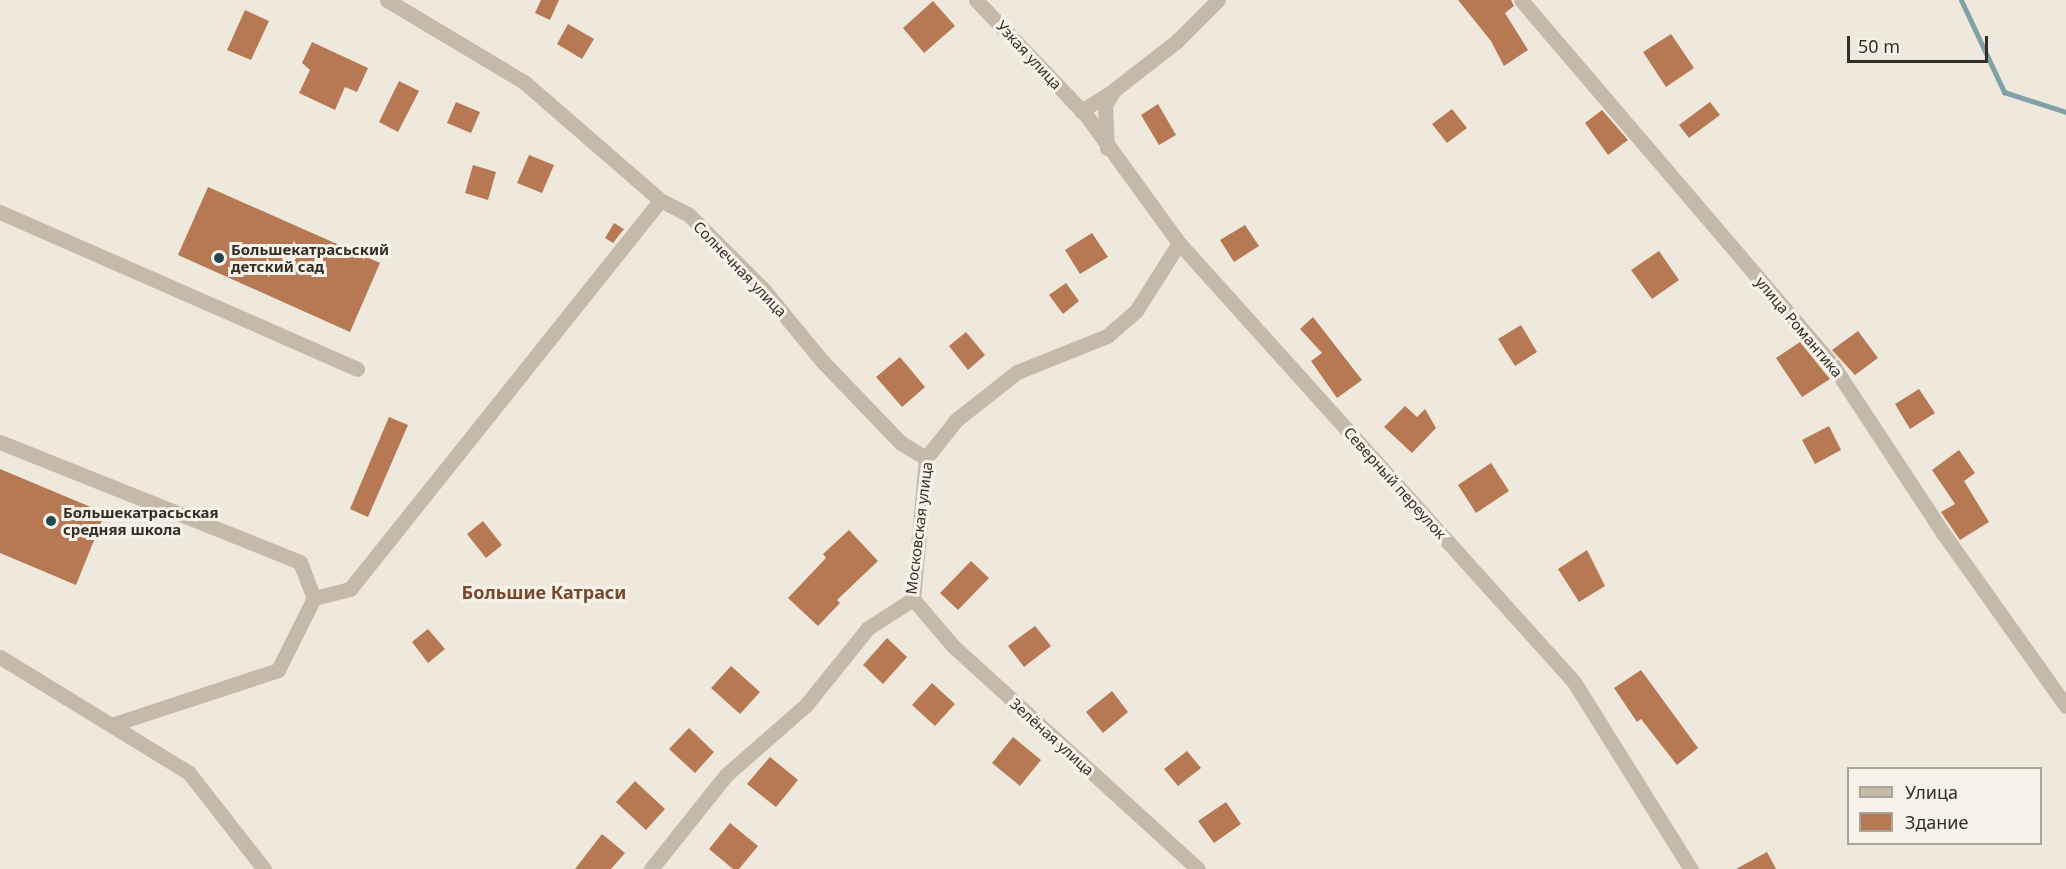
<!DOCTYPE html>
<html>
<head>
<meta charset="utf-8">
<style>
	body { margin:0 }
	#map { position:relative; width:2066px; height:869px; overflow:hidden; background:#efe9dd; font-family:"Noto Sans",sans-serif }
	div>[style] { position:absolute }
	.stream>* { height:5px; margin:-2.5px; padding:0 2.5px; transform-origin:2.5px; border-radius:2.5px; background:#80a1a8 }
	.building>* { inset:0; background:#b67953 }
	.minor>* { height:15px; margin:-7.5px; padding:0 7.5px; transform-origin:7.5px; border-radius:7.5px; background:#c5baaa }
	.dots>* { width:16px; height:16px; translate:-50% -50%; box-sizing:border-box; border:3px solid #f7f2e9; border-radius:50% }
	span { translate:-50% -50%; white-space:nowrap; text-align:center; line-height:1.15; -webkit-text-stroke:6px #f7f2e9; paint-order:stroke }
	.street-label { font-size:15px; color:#342e29 }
	.poi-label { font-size:15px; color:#342e29; font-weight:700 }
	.left { translate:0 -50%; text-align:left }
	.quarter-label { font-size:18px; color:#79492c; font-weight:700 }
	.legend { position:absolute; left:1847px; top:767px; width:195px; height:78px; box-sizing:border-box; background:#f7f2e9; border:2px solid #a9a49c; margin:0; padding:8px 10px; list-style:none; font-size:18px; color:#342e29 }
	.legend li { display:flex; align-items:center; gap:12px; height:30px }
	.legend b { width:30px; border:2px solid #a9a49c }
	.scale { position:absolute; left:1847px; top:36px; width:141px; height:27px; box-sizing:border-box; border:3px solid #342e29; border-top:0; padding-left:8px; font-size:18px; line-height:21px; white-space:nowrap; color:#342e29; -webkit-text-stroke:4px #f7f2e9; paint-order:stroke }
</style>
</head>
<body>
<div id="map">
	<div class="stream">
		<i style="left:1961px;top:0;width:102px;rotate:64.9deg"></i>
		<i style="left:2004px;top:92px;width:65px;rotate:17.9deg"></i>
	</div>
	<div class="building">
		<i style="clip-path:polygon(541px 0,559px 0,550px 20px,535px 13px)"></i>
		<i style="clip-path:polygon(1458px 0,1511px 0,1514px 6px,1505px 13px,1528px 50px,1504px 66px,1491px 41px)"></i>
		<i style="clip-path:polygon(933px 1px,955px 26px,924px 53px,903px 28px)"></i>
		<i style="clip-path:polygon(245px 10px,269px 21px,251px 60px,227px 50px)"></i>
		<i style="clip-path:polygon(568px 24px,594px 39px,582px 59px,557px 44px)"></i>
		<i style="clip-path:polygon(1671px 34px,1694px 68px,1666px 87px,1643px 52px)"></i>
		<i style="clip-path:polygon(312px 42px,368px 68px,357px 92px,345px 87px,335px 110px,299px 93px,310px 70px,302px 63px)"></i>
		<i style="clip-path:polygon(399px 81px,419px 91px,398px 132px,379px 122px)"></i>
		<i style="clip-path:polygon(456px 102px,480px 112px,471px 133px,447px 123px)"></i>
		<i style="clip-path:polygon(1710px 102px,1720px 115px,1689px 138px,1679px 125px)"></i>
		<i style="clip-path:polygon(1158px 104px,1176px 135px,1159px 145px,1141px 115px)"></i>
		<i style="clip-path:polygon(1452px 109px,1467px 128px,1447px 143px,1432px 124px)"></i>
		<i style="clip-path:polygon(1602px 110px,1628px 140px,1608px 155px,1585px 123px)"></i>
		<i style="clip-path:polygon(529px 155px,554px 165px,542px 193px,517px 183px)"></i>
		<i style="clip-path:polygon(473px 165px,496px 172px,488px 200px,465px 193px)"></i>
		<i style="clip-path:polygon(208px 187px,380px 263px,350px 332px,178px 255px)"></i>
		<i style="clip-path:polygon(614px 223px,624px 229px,613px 243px,605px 238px)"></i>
		<i style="clip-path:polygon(1245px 225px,1259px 246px,1234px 262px,1220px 240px)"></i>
		<i style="clip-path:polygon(1092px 233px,1108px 257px,1080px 274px,1065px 250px)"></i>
		<i style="clip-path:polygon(1659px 251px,1679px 280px,1652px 299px,1631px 270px)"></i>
		<i style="clip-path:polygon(1066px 283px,1079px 301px,1063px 314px,1049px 295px)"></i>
		<i style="clip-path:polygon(1313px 317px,1362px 380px,1337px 398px,1311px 361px,1322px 353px,1300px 329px)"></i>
		<i style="clip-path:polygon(1521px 325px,1537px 352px,1515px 366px,1498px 339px)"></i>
		<i style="clip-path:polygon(1858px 331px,1878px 358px,1855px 375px,1832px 350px)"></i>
		<i style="clip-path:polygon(966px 332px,985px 355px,968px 370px,949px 346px)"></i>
		<i style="clip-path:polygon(1800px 342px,1830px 379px,1802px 397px,1776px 358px)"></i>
		<i style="clip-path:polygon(900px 357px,925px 387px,902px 407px,876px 377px)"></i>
		<i style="clip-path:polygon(1919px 389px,1935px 413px,1910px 429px,1895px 404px)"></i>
		<i style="clip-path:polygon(1405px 406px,1417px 417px,1425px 409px,1436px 428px,1412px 453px,1384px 427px)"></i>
		<i style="clip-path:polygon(389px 417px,408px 425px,368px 517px,350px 509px)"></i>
		<i style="clip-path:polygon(1829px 426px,1841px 450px,1815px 464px,1802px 440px)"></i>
		<i style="clip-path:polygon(1959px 450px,1975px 473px,1964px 481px,1989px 522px,1960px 540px,1941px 512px,1955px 504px,1932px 470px)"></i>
		<i style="clip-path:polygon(1491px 463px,1509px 491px,1476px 513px,1458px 485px)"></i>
		<i style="clip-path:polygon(0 469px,105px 513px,76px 585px,0 553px)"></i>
		<i style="clip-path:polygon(483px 521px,502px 545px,486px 558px,467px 534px)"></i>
		<i style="clip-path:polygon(849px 530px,878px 561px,837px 600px,840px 603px,818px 626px,788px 598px,826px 558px,823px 554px)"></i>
		<i style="clip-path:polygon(1587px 550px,1605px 586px,1579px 602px,1558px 569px)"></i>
		<i style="clip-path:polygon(971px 561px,989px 578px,958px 610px,940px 593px)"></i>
		<i style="clip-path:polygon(1035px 626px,1051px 646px,1024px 667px,1008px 646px)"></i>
		<i style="clip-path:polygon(428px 629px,445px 649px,428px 663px,412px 642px)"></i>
		<i style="clip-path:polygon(887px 638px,907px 657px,883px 684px,863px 665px)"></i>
		<i style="clip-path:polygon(731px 666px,760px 692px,740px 714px,711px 688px)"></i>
		<i style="clip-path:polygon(1641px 670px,1698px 748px,1677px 765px,1641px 719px,1637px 722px,1614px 688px)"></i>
		<i style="clip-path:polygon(932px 683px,955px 704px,935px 726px,912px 705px)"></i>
		<i style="clip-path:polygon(1112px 691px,1128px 712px,1103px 733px,1086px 712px)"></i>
		<i style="clip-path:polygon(689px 728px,714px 752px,695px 773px,669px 749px)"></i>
		<i style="clip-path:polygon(1013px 737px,1041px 760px,1020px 786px,992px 763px)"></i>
		<i style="clip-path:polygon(1187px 751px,1201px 768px,1178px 786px,1164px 769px)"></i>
		<i style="clip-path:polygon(770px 757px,798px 780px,776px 807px,747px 784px)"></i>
		<i style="clip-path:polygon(635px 781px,665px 809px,646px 830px,616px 802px)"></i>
		<i style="clip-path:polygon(1226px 802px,1241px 824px,1214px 843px,1198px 821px)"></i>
		<i style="clip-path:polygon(730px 823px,758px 846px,739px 869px,733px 869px,709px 849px)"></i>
		<i style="clip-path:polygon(602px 834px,625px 853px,611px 869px,575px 869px)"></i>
		<i style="clip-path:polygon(1767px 852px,1776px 869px,1736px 869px)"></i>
	</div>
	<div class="minor">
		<i style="left:387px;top:0;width:160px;rotate:30.9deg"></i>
		<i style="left:524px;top:82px;width:180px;rotate:40.9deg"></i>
		<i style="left:660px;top:200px;width:31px;rotate:27deg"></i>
		<i style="left:688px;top:214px;width:106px;rotate:45deg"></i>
		<i style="left:763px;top:289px;width:94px;rotate:50.6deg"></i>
		<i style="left:823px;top:362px;width:112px;rotate:46.1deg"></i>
		<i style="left:901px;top:443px;width:29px;rotate:31deg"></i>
		<i style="left:976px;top:0;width:159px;rotate:46.3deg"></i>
		<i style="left:1086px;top:115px;width:158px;rotate:54deg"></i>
		<i style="left:1179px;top:243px;width:591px;rotate:48.02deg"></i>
		<i style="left:1574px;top:682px;width:221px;rotate:58deg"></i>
		<i style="left:1521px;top:0;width:482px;rotate:49.5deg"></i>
		<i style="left:1834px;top:367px;width:199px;rotate:56.7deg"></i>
		<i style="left:1943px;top:533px;width:212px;rotate:54.6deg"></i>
		<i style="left:1081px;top:111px;width:39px;rotate:-32deg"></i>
		<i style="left:1114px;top:90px;width:80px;rotate:-37.9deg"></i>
		<i style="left:1177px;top:41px;width:58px;rotate:-45deg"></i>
		<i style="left:1107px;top:148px;width:43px;rotate:-92.7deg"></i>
		<i style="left:1105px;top:105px;width:17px;rotate:-59deg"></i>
		<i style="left:0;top:212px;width:390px;rotate:23.7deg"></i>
		<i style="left:0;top:442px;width:323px;rotate:21.8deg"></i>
		<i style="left:300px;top:562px;width:39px;rotate:69deg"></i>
		<i style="left:913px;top:599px;width:62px;rotate:49.6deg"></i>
		<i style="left:953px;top:646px;width:331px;rotate:42.3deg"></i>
		<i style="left:0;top:657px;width:222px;rotate:31.5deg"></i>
		<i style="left:189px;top:773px;width:122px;rotate:52deg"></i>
		<i style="left:111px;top:725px;width:176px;rotate:-18.2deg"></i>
		<i style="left:278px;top:670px;width:80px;rotate:-63.4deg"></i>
		<i style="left:314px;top:598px;width:37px;rotate:-14deg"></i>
		<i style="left:350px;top:589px;width:497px;rotate:-51.4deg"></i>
		<i style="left:651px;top:869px;width:120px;rotate:-51.4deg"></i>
		<i style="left:726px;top:775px;width:106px;rotate:-41.2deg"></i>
		<i style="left:806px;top:705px;width:99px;rotate:-51.2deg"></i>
		<i style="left:868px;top:628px;width:54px;rotate:-32.8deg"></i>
		<i style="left:913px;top:599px;width:142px;rotate:-84.7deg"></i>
		<i style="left:926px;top:458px;width:48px;rotate:-51.7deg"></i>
		<i style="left:956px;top:420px;width:78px;rotate:-38.2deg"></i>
		<i style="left:1017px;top:372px;width:97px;rotate:-21.8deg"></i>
		<i style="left:1107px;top:336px;width:38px;rotate:-41deg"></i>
		<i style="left:1136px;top:311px;width:80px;rotate:-57.7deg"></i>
	</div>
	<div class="dots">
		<i style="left:219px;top:258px;background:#244750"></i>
		<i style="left:51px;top:521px;background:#244750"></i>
	</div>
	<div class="street-label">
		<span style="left:1029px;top:55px;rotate:47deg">Узкая улица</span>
		<span style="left:740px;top:269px;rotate:46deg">Солнечная улица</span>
		<span style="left:1799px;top:327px;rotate:50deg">улица Романтика</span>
		<span style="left:1395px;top:483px;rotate:48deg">Северный переулок</span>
		<span style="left:919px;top:528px;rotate:-83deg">Московская улица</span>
		<span style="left:1052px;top:737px;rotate:42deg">Зелёная улица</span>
	</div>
	<div class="poi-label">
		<span class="left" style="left:231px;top:258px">Большекатрасьский<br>детский сад</span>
		<span class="left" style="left:63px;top:521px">Большекатрасьская<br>средняя школа</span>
	</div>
	<div class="quarter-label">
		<span style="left:544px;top:592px">Большие Катраси</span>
	</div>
	<ul class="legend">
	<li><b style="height:8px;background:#c5baaa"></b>Улица</li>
	<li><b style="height:16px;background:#b67953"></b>Здание</li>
	</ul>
	<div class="scale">50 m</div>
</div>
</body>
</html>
